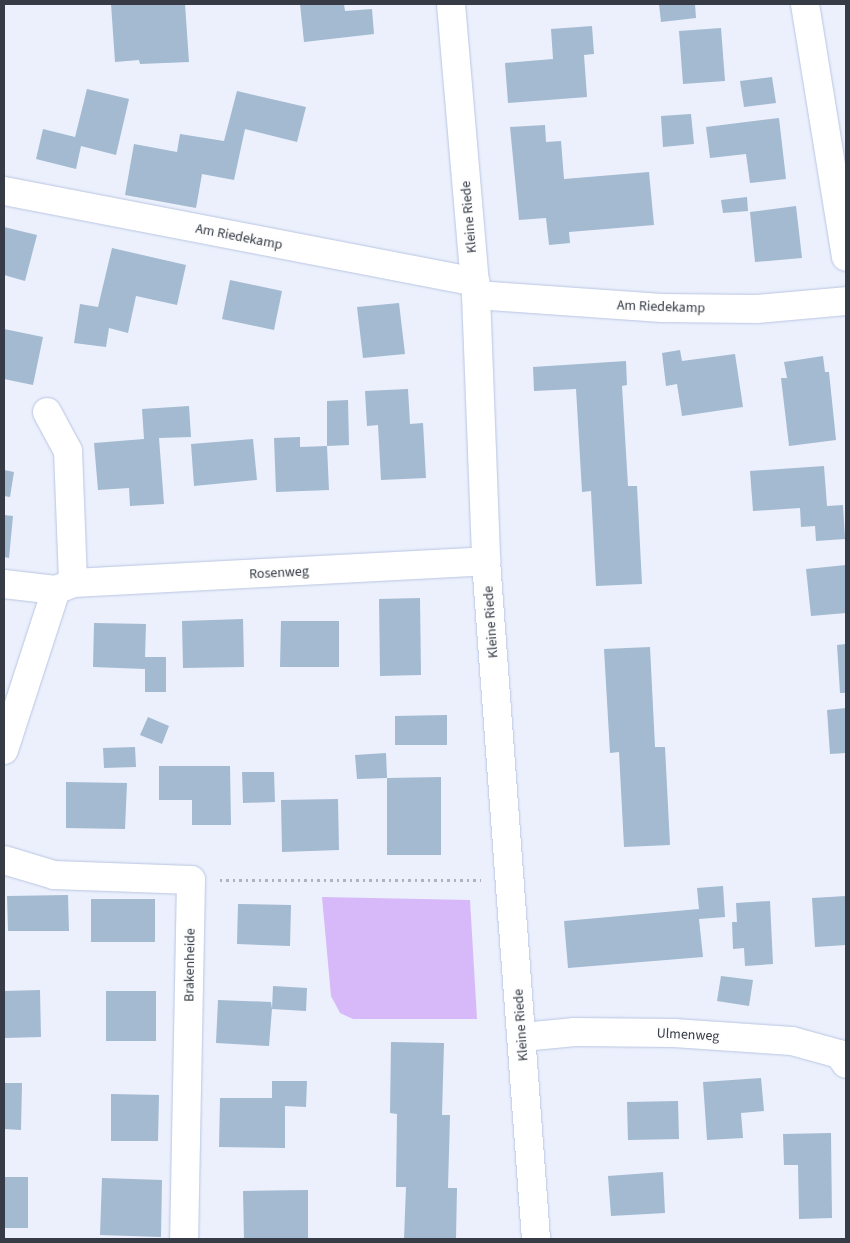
<!DOCTYPE html>
<html>
<head>
<meta charset="utf-8">
<style>
	body { margin:0 }
	#map { position:relative; width:850px; height:1243px; overflow:hidden; background:#ebf0fc; font-family:"Source Sans 3",sans-serif }
	div>[style] { position:absolute }
	.green>* { inset:0; background:#d7b9f9 }
	.building>* { inset:0; background:#a3bad1 }
	.path>* { height:3px; margin-top:-1.5px; transform-origin:0; background:repeating-linear-gradient(90deg,#aeb3bf 0 2.5px,transparent 0 6.5px) }
	.roads { filter:drop-shadow(0 0 1px #bac5e2) drop-shadow(0 0 1px #bac5e2) }
	.minor>* { height:28px; margin:-14px; padding:0 14px; transform-origin:14px; border-radius:14px; background:#fff }
	span { translate:-50% -50%; white-space:nowrap; text-align:center; line-height:1.15; -webkit-text-stroke:4px #fdfdfd; paint-order:stroke }
	.street-label { font-size:14px; color:#363b46 }
	.frame { position:absolute; inset:0; border:5px solid #363b46; pointer-events:none }
</style>
</head>
<body>
<div id="map">
	<div class="green">
		<i style="clip-path:polygon(322px 897px,470px 900px,477px 1019px,353px 1019px,340px 1013px,331px 996px)"></i>
	</div>
	<div class="building">
		<i style="clip-path:polygon(111px 4px,185px 4px,189px 62px,140px 64px,139px 60px,115px 62px)"></i>
		<i style="clip-path:polygon(300px 4px,344px 4px,345px 11px,372px 9px,374px 34px,304px 42px)"></i>
		<i style="clip-path:polygon(659px 4px,695px 4px,696px 18px,661px 22px)"></i>
		<i style="clip-path:polygon(592px 26px,594px 54px,584px 55px,587px 97px,508px 103px,505px 63px,553px 59px,551px 29px)"></i>
		<i style="clip-path:polygon(721px 28px,725px 81px,683px 84px,679px 31px)"></i>
		<i style="clip-path:polygon(772px 77px,776px 103px,744px 107px,740px 81px)"></i>
		<i style="clip-path:polygon(87px 89px,129px 99px,116px 155px,81px 146px,76px 169px,36px 159px,43px 129px,75px 137px)"></i>
		<i style="clip-path:polygon(237px 91px,306px 107px,297px 142px,245px 129px,234px 180px,202px 174px,196px 208px,125px 195px,134px 144px,177px 152px,180px 134px,224px 141px)"></i>
		<i style="clip-path:polygon(691px 114px,694px 144px,663px 147px,661px 116px)"></i>
		<i style="clip-path:polygon(779px 118px,786px 179px,750px 183px,746px 154px,710px 158px,706px 127px)"></i>
		<i style="clip-path:polygon(545px 125px,546px 142px,561px 141px,564px 179px,649px 172px,654px 225px,569px 232px,570px 243px,549px 245px,546px 218px,519px 220px,510px 127px)"></i>
		<i style="clip-path:polygon(747px 197px,748px 211px,723px 213px,721px 200px)"></i>
		<i style="clip-path:polygon(796px 206px,802px 258px,755px 262px,750px 212px)"></i>
		<i style="clip-path:polygon(4px 227px,37px 235px,25px 281px,4px 275px)"></i>
		<i style="clip-path:polygon(112px 248px,186px 265px,177px 305px,136px 296px,128px 333px,109px 328px,106px 347px,74px 343px,80px 304px,98px 307px)"></i>
		<i style="clip-path:polygon(230px 280px,282px 291px,274px 330px,222px 319px)"></i>
		<i style="clip-path:polygon(399px 303px,405px 354px,363px 358px,357px 307px)"></i>
		<i style="clip-path:polygon(4px 329px,43px 337px,33px 385px,4px 379px)"></i>
		<i style="clip-path:polygon(680px 350px,682px 361px,735px 354px,743px 407px,682px 416px,677px 384px,666px 386px,662px 353px)"></i>
		<i style="clip-path:polygon(823px 356px,825px 372px,829px 372px,836px 440px,789px 446px,781px 378px,787px 378px,784px 362px)"></i>
		<i style="clip-path:polygon(626px 361px,627px 385px,622px 386px,628px 486px,637px 486px,642px 584px,596px 586px,591px 491px,582px 492px,576px 389px,534px 391px,533px 367px)"></i>
		<i style="clip-path:polygon(408px 389px,410px 424px,423px 423px,426px 478px,381px 480px,378px 425px,367px 426px,365px 391px)"></i>
		<i style="clip-path:polygon(348px 400px,349px 445px,327px 446px,329px 490px,276px 492px,274px 438px,300px 437px,300px 447px,327px 446px,327px 401px)"></i>
		<i style="clip-path:polygon(189px 406px,191px 437px,159px 438px,164px 504px,130px 506px,129px 488px,98px 490px,94px 443px,144px 439px,142px 409px)"></i>
		<i style="clip-path:polygon(253px 439px,257px 480px,194px 486px,191px 444px)"></i>
		<i style="clip-path:polygon(824px 466px,827px 506px,843px 505px,845px 539px,816px 541px,815px 526px,801px 527px,800px 508px,753px 511px,750px 471px)"></i>
		<i style="clip-path:polygon(4px 470px,14px 472px,10px 497px,4px 496px)"></i>
		<i style="clip-path:polygon(4px 515px,13px 516px,9px 558px,4px 557px)"></i>
		<i style="clip-path:polygon(846px 565px,846px 613px,811px 616px,806px 569px)"></i>
		<i style="clip-path:polygon(420px 598px,421px 675px,380px 676px,379px 599px)"></i>
		<i style="clip-path:polygon(243px 619px,244px 667px,183px 668px,182px 621px)"></i>
		<i style="clip-path:polygon(281px 621px,339px 621px,339px 667px,280px 667px)"></i>
		<i style="clip-path:polygon(94px 623px,146px 624px,145px 657px,166px 657px,166px 692px,145px 692px,145px 669px,93px 667px)"></i>
		<i style="clip-path:polygon(846px 644px,846px 693px,840px 693px,837px 645px)"></i>
		<i style="clip-path:polygon(650px 647px,655px 747px,665px 747px,670px 845px,624px 847px,619px 752px,610px 753px,604px 649px)"></i>
		<i style="clip-path:polygon(846px 708px,846px 753px,830px 754px,827px 710px)"></i>
		<i style="clip-path:polygon(447px 715px,447px 745px,395px 745px,395px 716px)"></i>
		<i style="clip-path:polygon(148px 717px,169px 726px,162px 744px,140px 735px)"></i>
		<i style="clip-path:polygon(135px 747px,136px 767px,104px 768px,103px 748px)"></i>
		<i style="clip-path:polygon(386px 753px,387px 778px,441px 777px,441px 855px,387px 855px,387px 778px,357px 779px,355px 755px)"></i>
		<i style="clip-path:polygon(159px 766px,230px 766px,231px 825px,192px 825px,192px 800px,159px 800px)"></i>
		<i style="clip-path:polygon(242px 772px,274px 772px,275px 802px,243px 803px)"></i>
		<i style="clip-path:polygon(66px 782px,127px 783px,125px 829px,66px 828px)"></i>
		<i style="clip-path:polygon(338px 799px,339px 850px,282px 852px,281px 800px)"></i>
		<i style="clip-path:polygon(723px 886px,725px 917px,699px 919px,703px 957px,568px 968px,564px 921px,699px 909px,697px 888px)"></i>
		<i style="clip-path:polygon(68px 895px,69px 931px,8px 931px,7px 896px)"></i>
		<i style="clip-path:polygon(846px 896px,846px 945px,815px 947px,812px 898px)"></i>
		<i style="clip-path:polygon(91px 899px,155px 899px,155px 942px,91px 942px)"></i>
		<i style="clip-path:polygon(770px 901px,773px 964px,745px 966px,744px 948px,733px 949px,732px 922px,737px 922px,736px 903px)"></i>
		<i style="clip-path:polygon(238px 904px,291px 905px,290px 946px,237px 944px)"></i>
		<i style="clip-path:polygon(721px 976px,753px 980px,749px 1006px,717px 1001px)"></i>
		<i style="clip-path:polygon(273px 986px,307px 988px,306px 1011px,272px 1009px,269px 1046px,216px 1043px,218px 1000px,271px 1002px,272px 1009px)"></i>
		<i style="clip-path:polygon(40px 990px,41px 1037px,4px 1038px,4px 991px)"></i>
		<i style="clip-path:polygon(106px 991px,156px 991px,156px 1041px,106px 1041px)"></i>
		<i style="clip-path:polygon(391px 1042px,444px 1043px,442px 1115px,450px 1115px,448px 1188px,457px 1188px,456px 1239px,404px 1239px,406px 1187px,396px 1187px,397px 1114px,390px 1113px)"></i>
		<i style="clip-path:polygon(761px 1078px,764px 1111px,741px 1113px,743px 1138px,707px 1140px,703px 1082px)"></i>
		<i style="clip-path:polygon(272px 1081px,307px 1081px,306px 1107px,285px 1106px,285px 1148px,219px 1147px,220px 1098px,272px 1098px)"></i>
		<i style="clip-path:polygon(4px 1083px,22px 1083px,21px 1130px,4px 1129px)"></i>
		<i style="clip-path:polygon(111px 1094px,159px 1095px,158px 1141px,111px 1141px)"></i>
		<i style="clip-path:polygon(678px 1101px,679px 1139px,628px 1140px,627px 1102px)"></i>
		<i style="clip-path:polygon(831px 1133px,832px 1218px,799px 1219px,798px 1165px,784px 1165px,783px 1134px)"></i>
		<i style="clip-path:polygon(663px 1172px,665px 1213px,611px 1216px,608px 1176px)"></i>
		<i style="clip-path:polygon(4px 1177px,28px 1177px,28px 1228px,4px 1228px)"></i>
		<i style="clip-path:polygon(102px 1178px,162px 1180px,161px 1237px,100px 1235px)"></i>
		<i style="clip-path:polygon(308px 1190px,308px 1239px,244px 1239px,243px 1191px)"></i>
	</div>
	<div class="path">
		<i style="left:220px;top:880px;width:261px"></i>
	</div>
	<div class="roads">
		<div class="minor">
			<i style="left:451px;top:4px;width:292px;rotate:85.1deg"></i>
			<i style="left:476px;top:295px;width:266px;rotate:87.8deg"></i>
			<i style="left:486px;top:561px;width:680px;rotate:85.78deg"></i>
			<i style="left:805px;top:4px;width:256px;rotate:80.8deg"></i>
			<i style="left:4px;top:191px;width:480px;rotate:10.9deg"></i>
			<i style="left:476px;top:295px;width:186px;rotate:4deg"></i>
			<i style="left:662px;top:308px;width:95px;rotate:0.6deg"></i>
			<i style="left:757px;top:309px;width:89px;rotate:-5.1deg"></i>
			<i style="left:47px;top:412px;width:44px;rotate:61.7deg"></i>
			<i style="left:68px;top:451px;width:132px;rotate:87.8deg"></i>
			<i style="left:4px;top:584px;width:52px;rotate:6.6deg"></i>
			<i style="left:4px;top:750px;width:168px;rotate:-72deg"></i>
			<i style="left:56px;top:590px;width:18px;rotate:-22deg"></i>
			<i style="left:73px;top:583px;width:414px;rotate:-3deg"></i>
			<i style="left:4px;top:860px;width:52px;rotate:16.7deg"></i>
			<i style="left:54px;top:875px;width:137px;rotate:2.1deg"></i>
			<i style="left:191px;top:880px;width:359px;rotate:91.1deg"></i>
			<i style="left:523px;top:1037px;width:52px;rotate:-5.5deg"></i>
			<i style="left:575px;top:1032px;width:99px;rotate:0.6deg"></i>
			<i style="left:674px;top:1033px;width:118px;rotate:3.9deg"></i>
			<i style="left:792px;top:1041px;width:49px;rotate:15.5deg"></i>
			<i style="left:839px;top:1054px;width:12px;rotate:55deg"></i>
		</div>
	</div>
	<div class="street-label">
		<span style="left:469px;top:217px;rotate:-95deg">Kleine Riede</span>
		<span style="left:239px;top:237px;rotate:11deg">Am Riedekamp</span>
		<span style="left:661px;top:307px;rotate:2deg">Am Riedekamp</span>
		<span style="left:279px;top:573px;rotate:-3deg">Rosenweg</span>
		<span style="left:491px;top:622px;rotate:-94deg">Kleine Riede</span>
		<span style="left:190px;top:965px;rotate:-89deg">Brakenheide</span>
		<span style="left:521px;top:1025px;rotate:-94deg">Kleine Riede</span>
		<span style="left:688px;top:1035px;rotate:3deg">Ulmenweg</span>
	</div>
	<div class="frame"></div>
</div>
</body>
</html>
